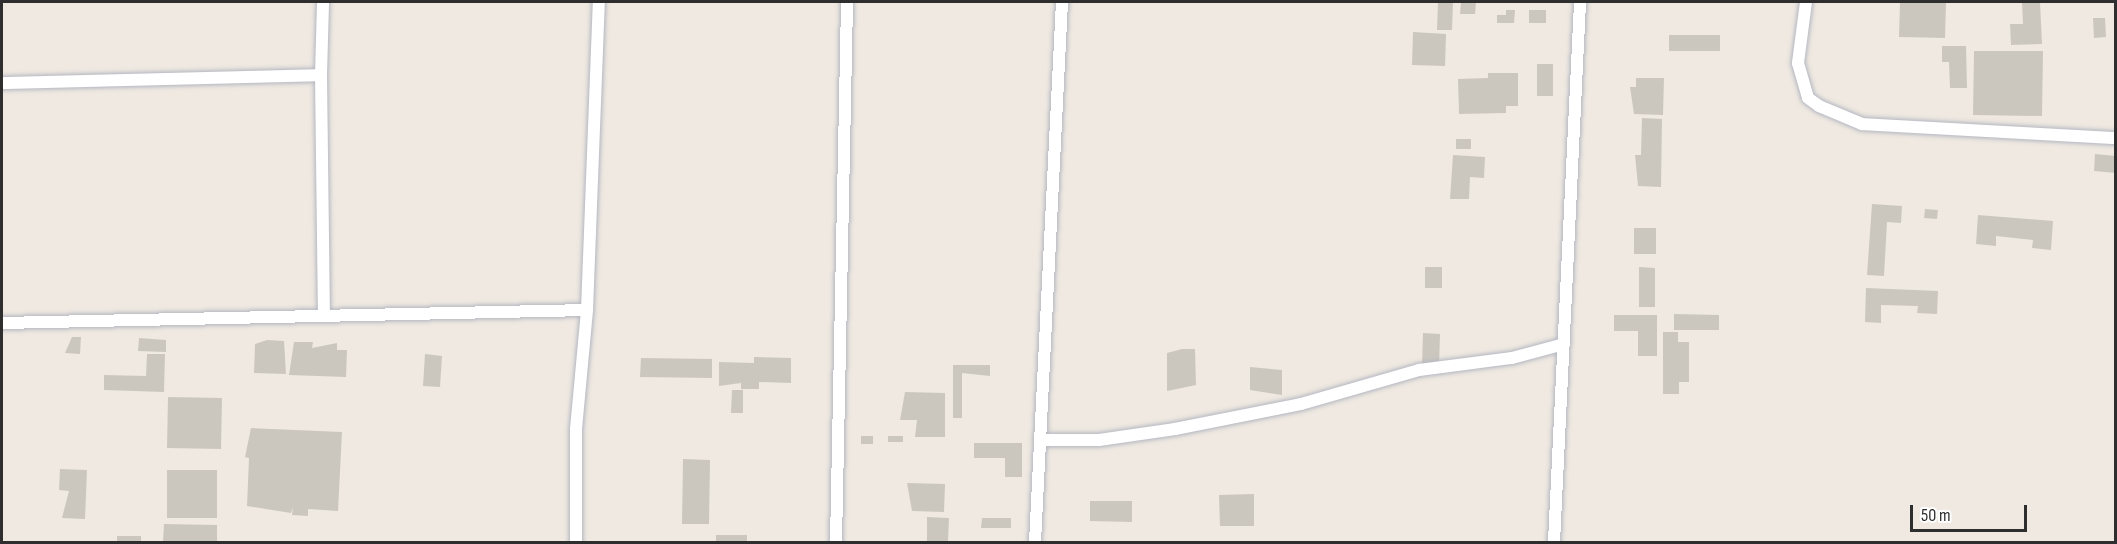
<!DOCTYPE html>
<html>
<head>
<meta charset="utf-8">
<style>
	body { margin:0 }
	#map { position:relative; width:2117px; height:544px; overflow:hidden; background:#efe9e1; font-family:"Sofia Sans Condensed",sans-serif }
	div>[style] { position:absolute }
	.building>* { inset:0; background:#cbc7bf }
	.roads { filter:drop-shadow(0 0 2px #b4b7c1) drop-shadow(0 0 2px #b4b7c1) }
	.street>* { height:12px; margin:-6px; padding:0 6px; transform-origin:6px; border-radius:6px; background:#fff }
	span { translate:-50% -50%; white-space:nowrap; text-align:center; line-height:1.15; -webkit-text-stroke:6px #fff; paint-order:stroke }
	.frame { position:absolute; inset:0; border:3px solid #2e2e2e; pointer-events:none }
	.scale { position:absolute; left:1910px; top:505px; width:117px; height:27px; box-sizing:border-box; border:3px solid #2e2e2e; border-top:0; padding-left:8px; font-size:18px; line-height:21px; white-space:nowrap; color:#2e2e2e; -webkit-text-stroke:4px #fff; paint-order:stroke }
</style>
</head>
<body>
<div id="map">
	<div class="building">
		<i style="clip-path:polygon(1438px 2px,1453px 2px,1452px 30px,1437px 30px)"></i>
		<i style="clip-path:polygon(1461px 2px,1476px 2px,1475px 14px,1460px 14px)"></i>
		<i style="clip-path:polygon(1900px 2px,1946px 2px,1945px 38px,1899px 37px)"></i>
		<i style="clip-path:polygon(2022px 2px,2040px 2px,2042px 44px,2011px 45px,2010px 24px,2023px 24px)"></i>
		<i style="clip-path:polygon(1506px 10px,1515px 10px,1514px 23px,1497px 23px,1497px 15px,1506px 15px)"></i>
		<i style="clip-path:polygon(1529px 10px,1546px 10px,1546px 23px,1529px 23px)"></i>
		<i style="clip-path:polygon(2093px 18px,2105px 18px,2106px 37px,2094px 38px)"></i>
		<i style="clip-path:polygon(1413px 32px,1446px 34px,1445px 66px,1412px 65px)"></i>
		<i style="clip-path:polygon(1669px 35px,1720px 35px,1720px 51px,1669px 51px)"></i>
		<i style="clip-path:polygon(1942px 46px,1966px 46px,1967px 88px,1950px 88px,1949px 62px,1942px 62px)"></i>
		<i style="clip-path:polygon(1974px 51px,2043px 51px,2042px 116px,1973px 115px)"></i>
		<i style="clip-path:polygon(1537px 64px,1553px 64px,1553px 96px,1537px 96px)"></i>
		<i style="clip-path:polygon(1488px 73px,1518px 73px,1518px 106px,1506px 106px,1506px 113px,1459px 114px,1458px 79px,1488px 78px)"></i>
		<i style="clip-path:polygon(1636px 78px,1664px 78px,1663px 115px,1634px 114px,1630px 87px,1636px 87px)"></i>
		<i style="clip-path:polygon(1642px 118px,1662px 119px,1661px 187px,1638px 186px,1635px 155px,1641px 155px)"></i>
		<i style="clip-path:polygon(1456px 139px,1471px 139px,1471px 149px,1456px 149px)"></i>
		<i style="clip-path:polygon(2095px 154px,2116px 156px,2116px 173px,2094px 171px)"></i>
		<i style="clip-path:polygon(1453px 155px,1485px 157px,1484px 178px,1470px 177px,1469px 199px,1450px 199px)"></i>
		<i style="clip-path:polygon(1872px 204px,1902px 206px,1901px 223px,1887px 222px,1884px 276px,1867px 275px)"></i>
		<i style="clip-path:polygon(1925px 209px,1938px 210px,1937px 219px,1924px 218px)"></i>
		<i style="clip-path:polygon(1978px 215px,2053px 221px,2051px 250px,2032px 248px,2033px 240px,1996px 236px,1996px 246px,1976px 244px)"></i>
		<i style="clip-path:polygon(1634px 228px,1656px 228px,1656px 254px,1634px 254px)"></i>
		<i style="clip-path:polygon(1425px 267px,1442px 267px,1442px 288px,1425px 288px)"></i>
		<i style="clip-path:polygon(1639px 267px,1655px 268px,1655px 307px,1639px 307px)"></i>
		<i style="clip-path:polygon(1866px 288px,1938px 291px,1937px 314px,1917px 313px,1918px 306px,1881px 305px,1881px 323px,1865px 322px)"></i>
		<i style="clip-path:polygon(1674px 314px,1719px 315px,1719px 330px,1674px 330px)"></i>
		<i style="clip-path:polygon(1614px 315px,1657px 315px,1657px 356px,1638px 356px,1638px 331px,1614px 331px)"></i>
		<i style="clip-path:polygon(1663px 332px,1678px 332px,1678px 342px,1689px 342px,1689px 382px,1679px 382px,1679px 394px,1663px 394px)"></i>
		<i style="clip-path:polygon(1423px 333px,1440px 334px,1439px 366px,1422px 365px)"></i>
		<i style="clip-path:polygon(72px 337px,81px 337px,80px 354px,65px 353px)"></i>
		<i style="clip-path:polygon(139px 338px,166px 340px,166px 352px,138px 351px)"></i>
		<i style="clip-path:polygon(267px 340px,284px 341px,286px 374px,254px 373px,255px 344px)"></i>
		<i style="clip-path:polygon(294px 342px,313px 342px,312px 348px,337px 343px,337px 350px,347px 350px,346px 377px,289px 375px)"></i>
		<i style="clip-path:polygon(1182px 349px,1195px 349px,1196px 385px,1167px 391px,1167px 353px)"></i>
		<i style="clip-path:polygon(147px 354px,165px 354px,164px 392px,104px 390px,104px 375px,146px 376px)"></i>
		<i style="clip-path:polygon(425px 354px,442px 356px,440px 387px,423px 386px)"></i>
		<i style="clip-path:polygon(754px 357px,791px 358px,791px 383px,759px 382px,759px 389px,741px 389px,741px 383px,719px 386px,719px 362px,754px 363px)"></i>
		<i style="clip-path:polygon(641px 358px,712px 359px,712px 378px,640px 377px)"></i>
		<i style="clip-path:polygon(953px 365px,990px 365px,990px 376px,962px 373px,962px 418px,953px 418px)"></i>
		<i style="clip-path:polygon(1250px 367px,1282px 370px,1282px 395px,1250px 390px)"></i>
		<i style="clip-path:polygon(732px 390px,743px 390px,743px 413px,731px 413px)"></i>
		<i style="clip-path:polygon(905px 392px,945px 393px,945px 437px,915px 437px,917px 420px,900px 420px)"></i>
		<i style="clip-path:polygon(168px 397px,222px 398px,221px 449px,167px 448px)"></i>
		<i style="clip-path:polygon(251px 428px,342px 432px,338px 511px,308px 509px,308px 516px,292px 515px,293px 507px,291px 513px,247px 506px,249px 458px,245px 457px)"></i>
		<i style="clip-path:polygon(861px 436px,873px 436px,873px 444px,861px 444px)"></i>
		<i style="clip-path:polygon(888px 436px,903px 436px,903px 442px,888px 442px)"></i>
		<i style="clip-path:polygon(974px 443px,1022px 443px,1022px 477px,1005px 477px,1005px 458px,974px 458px)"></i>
		<i style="clip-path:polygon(683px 459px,710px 460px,709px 524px,682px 524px)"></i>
		<i style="clip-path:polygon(60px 469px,87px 470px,85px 519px,62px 518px,69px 491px,59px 490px)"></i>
		<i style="clip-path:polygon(167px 470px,217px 470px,217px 518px,167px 518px)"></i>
		<i style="clip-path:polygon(907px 483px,945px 484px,944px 512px,912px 511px)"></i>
		<i style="clip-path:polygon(1254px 494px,1254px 526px,1220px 526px,1219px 495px)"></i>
		<i style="clip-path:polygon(1090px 501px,1132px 501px,1132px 522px,1090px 521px)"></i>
		<i style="clip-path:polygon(927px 517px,949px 518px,948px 542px,927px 542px)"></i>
		<i style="clip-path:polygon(982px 518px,1011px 518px,1011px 528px,981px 528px)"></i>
		<i style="clip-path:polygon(164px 524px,217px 525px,217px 542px,163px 542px)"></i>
		<i style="clip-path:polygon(716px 535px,747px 535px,747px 542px,716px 542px)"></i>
		<i style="clip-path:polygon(117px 536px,141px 536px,141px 542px,117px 542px)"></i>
	</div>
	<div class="roads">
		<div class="street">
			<i style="left:1806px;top:2px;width:62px;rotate:97.5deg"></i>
			<i style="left:1798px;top:63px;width:36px;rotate:74deg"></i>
			<i style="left:1808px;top:98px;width:14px;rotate:36deg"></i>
			<i style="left:1819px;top:106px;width:47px;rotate:22.7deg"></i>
			<i style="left:1862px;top:124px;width:254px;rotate:3.2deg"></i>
			<i style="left:321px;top:75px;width:240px;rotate:89.3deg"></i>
			<i style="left:2px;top:83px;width:319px;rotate:-1.4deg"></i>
			<i style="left:321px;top:75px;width:73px;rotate:-88.4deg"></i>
			<i style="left:2px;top:323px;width:585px;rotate:-1.27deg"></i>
			<i style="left:1040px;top:440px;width:59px"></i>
			<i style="left:1099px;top:440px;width:77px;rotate:-8.2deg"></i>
			<i style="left:1175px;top:429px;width:128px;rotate:-11.2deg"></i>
			<i style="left:1301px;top:404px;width:123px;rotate:-16.1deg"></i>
			<i style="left:1419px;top:370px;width:94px;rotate:-7.4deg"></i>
			<i style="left:1512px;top:358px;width:54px;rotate:-15.1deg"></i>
			<i style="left:576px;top:542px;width:113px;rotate:-90deg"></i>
			<i style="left:576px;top:429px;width:120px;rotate:-84.7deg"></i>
			<i style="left:587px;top:310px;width:308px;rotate:-87.8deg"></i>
			<i style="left:836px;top:542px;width:540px;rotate:-88.83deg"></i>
			<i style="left:1035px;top:542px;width:541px;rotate:-87.14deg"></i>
			<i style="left:1554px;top:542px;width:541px;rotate:-87.24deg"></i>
		</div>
	</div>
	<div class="frame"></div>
	<div class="scale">50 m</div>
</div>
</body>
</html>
